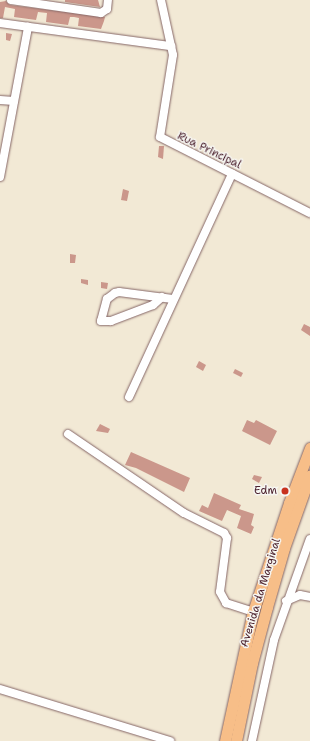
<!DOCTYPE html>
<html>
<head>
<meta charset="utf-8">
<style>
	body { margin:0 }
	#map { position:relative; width:310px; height:741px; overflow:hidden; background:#f2e9d5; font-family:"Shantell Sans",sans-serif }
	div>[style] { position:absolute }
	.building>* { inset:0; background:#cb978b }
	.roads { filter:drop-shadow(0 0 1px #856666) drop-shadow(0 0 1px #856666) }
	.minor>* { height:8px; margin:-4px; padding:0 4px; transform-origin:4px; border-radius:4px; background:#fff }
	.major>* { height:11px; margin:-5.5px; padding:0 5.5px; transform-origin:5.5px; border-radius:5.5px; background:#f7be88 }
	.dots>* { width:11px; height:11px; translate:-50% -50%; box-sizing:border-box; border:2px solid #f6f6f2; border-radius:50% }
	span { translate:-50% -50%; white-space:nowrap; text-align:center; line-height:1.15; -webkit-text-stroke:3px #f6f6f2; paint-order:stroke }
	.street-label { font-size:11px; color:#4a1f2b }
	.poi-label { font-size:11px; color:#4a1f2b }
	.right { translate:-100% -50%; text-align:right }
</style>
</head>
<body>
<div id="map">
	<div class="building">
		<i style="clip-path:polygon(65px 0,98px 0,100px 7px,65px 2px)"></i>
		<i style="clip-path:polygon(6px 1px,10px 5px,105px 17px,104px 21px,101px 29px,78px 26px,79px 18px,74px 17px,70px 17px,68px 25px,46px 22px,47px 13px,38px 12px,36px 20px,14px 17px,15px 9px,5px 7px,3px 18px,0 18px,0 2px)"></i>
		<i style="clip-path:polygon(6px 33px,12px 34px,10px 41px,6px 40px)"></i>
		<i style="clip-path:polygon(159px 146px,164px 146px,163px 159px,158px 157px)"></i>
		<i style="clip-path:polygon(123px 189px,129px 191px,127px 201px,121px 200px)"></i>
		<i style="clip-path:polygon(70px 254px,76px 255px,75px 263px,70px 263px)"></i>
		<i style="clip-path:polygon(81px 279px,88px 280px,88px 285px,81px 283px)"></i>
		<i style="clip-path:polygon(101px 282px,108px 283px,107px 289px,101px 288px)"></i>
		<i style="clip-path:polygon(304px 324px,310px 327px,310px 336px,301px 330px)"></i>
		<i style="clip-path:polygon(199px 361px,206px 365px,203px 371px,196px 367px)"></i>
		<i style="clip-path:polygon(235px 369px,243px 373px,241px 377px,233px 373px)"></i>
		<i style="clip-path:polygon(247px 420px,254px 423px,256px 420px,277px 431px,270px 445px,242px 431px)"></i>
		<i style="clip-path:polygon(100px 424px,110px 429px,108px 433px,96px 431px)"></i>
		<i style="clip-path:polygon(131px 452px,190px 478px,184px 492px,136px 468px,125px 465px)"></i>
		<i style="clip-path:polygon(254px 475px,262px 477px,259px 483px,252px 479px)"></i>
		<i style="clip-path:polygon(214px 493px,241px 505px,239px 509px,254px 514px,251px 525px,254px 527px,251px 534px,237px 528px,241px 516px,227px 510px,222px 521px,199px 511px,202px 505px,208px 508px)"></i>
	</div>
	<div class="roads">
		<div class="minor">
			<i style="left:11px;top:0;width:91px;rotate:8.2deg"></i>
			<i style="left:101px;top:13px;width:7px;rotate:-34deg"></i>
			<i style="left:107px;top:9px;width:9px;rotate:-84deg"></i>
			<i style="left:161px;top:0;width:56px;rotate:77.7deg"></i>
			<i style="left:173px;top:55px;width:83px;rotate:99deg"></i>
			<i style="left:160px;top:137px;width:168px;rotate:26.9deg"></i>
			<i style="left:0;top:23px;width:173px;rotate:7.7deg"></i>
			<i style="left:0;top:100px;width:14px;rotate:4deg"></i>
			<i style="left:0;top:177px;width:153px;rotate:-79.4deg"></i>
			<i style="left:162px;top:297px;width:12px;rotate:138deg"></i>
			<i style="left:153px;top:305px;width:45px;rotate:159.1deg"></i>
			<i style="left:111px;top:321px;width:10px;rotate:180deg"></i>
			<i style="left:101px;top:321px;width:23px;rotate:-75deg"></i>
			<i style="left:107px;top:299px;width:10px;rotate:-37deg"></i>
			<i style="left:115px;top:293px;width:4px;rotate:-14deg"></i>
			<i style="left:119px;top:292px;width:54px;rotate:7.4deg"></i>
			<i style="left:129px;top:397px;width:246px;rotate:-65.2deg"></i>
			<i style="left:68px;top:434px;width:140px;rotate:34.3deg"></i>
			<i style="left:184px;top:513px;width:45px;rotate:26.6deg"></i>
			<i style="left:224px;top:533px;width:6px;rotate:59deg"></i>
			<i style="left:227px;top:538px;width:54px;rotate:97.4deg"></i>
			<i style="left:220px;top:592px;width:13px;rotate:61deg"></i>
			<i style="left:226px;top:603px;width:28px;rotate:18deg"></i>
			<i style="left:286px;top:601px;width:15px;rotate:-23deg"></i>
			<i style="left:300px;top:595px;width:10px;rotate:11deg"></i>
			<i style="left:0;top:689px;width:178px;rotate:17deg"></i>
			<i style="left:252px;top:741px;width:103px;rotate:-77.7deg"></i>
			<i style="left:274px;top:640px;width:107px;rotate:-70.4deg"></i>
		</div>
		<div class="major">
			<i style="left:225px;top:741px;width:132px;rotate:-77.8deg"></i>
			<i style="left:253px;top:612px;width:115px;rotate:-71.7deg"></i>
			<i style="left:289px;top:503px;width:59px;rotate:-69.1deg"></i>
			<i style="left:236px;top:741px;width:80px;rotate:-78.4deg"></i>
			<i style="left:252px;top:663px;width:58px;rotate:-75deg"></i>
			<i style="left:267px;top:607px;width:61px;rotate:-73.9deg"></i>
			<i style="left:284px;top:548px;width:77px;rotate:-70.4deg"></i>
		</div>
	</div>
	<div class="dots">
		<i style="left:285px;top:491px;background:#c8321e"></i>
	</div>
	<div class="street-label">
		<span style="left:209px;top:151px;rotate:26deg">Rua Principal</span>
		<span style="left:261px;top:593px;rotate:-73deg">Avenida da Marginal</span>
	</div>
	<div class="poi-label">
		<span class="right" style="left:277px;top:491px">Edm</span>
	</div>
</div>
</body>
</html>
